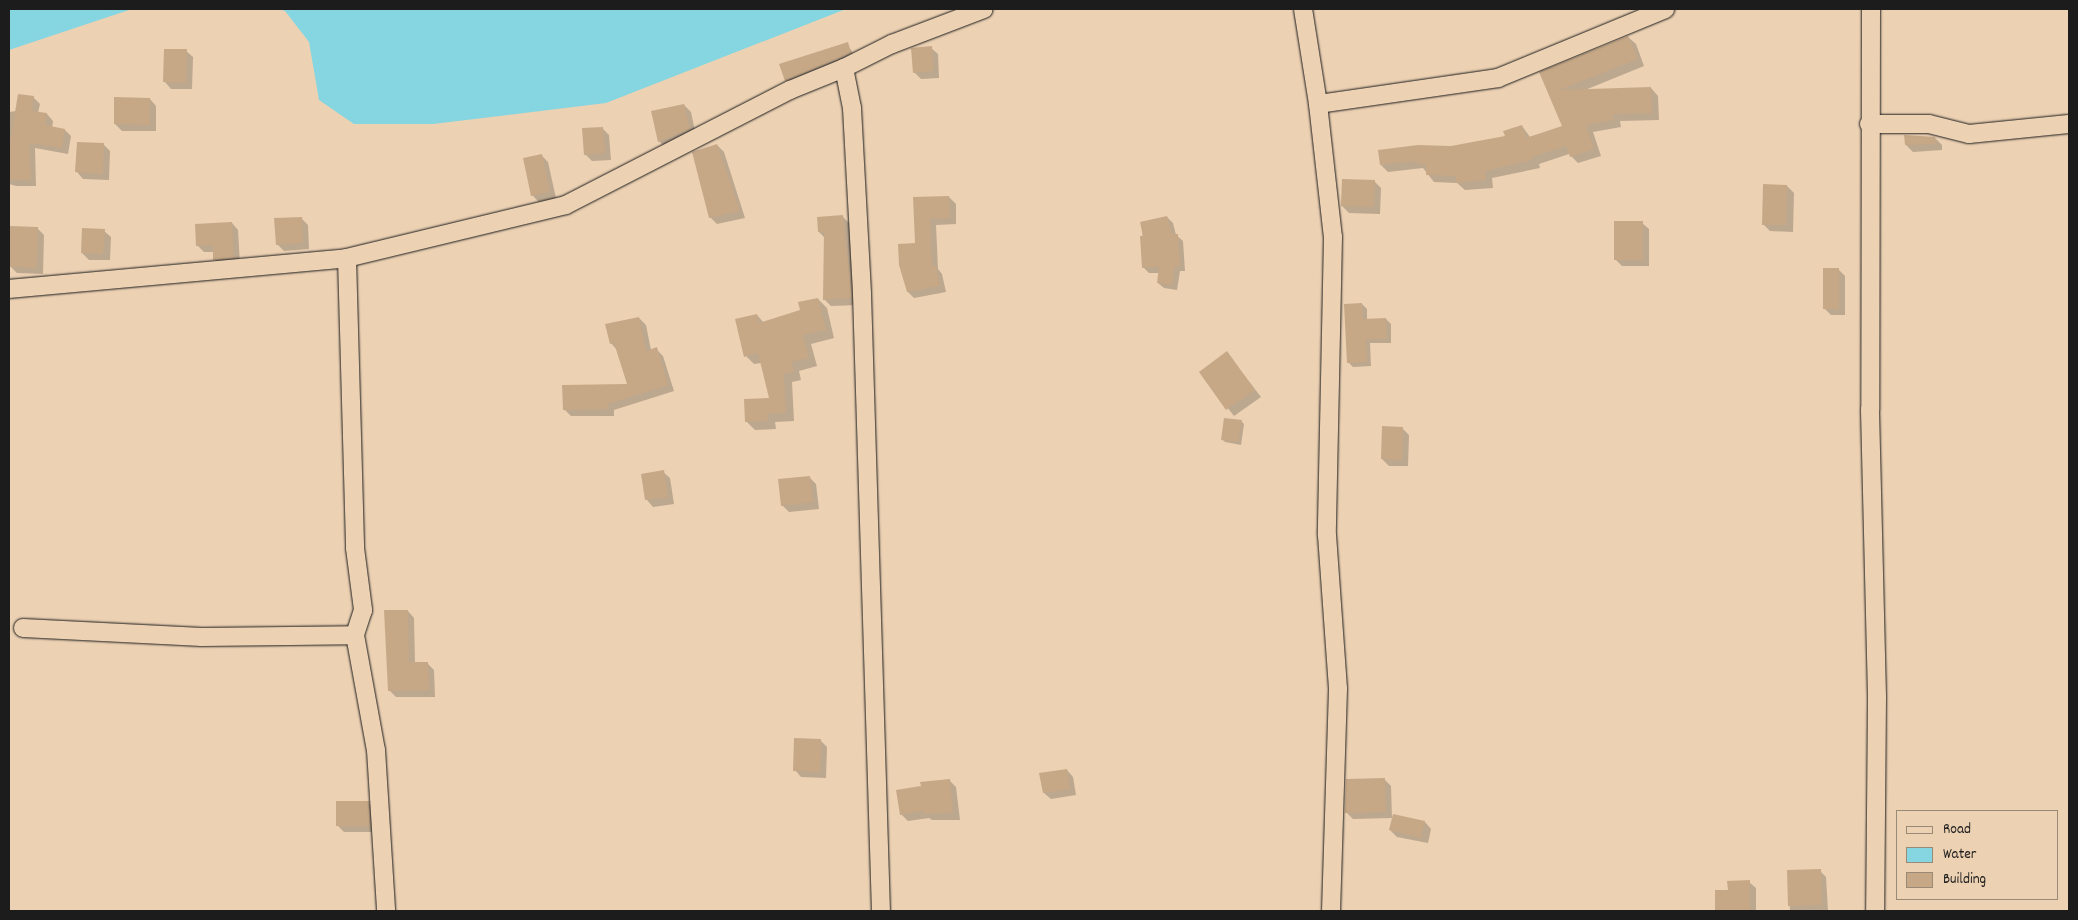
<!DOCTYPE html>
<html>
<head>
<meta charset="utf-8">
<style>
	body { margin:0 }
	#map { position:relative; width:2078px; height:920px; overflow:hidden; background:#ecd1b3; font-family:Dekko,sans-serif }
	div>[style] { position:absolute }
	.water>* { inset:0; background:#86d6e1 }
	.shadow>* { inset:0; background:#0003 }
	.building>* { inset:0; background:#c6a887 }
	.roads { filter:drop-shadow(0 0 1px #1c1c1c) drop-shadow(0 0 1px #1c1c1c) }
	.street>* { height:18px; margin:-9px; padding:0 9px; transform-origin:9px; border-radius:9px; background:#ecd1b3 }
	span { translate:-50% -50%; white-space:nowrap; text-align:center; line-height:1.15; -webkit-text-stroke:4px #ecd1b3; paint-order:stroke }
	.frame { position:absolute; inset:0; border:10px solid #1c1c1c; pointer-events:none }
	.legend { position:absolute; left:1896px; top:810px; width:162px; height:90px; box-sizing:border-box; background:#ecd1b3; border:1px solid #998977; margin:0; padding:6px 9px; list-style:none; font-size:15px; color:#1c1c1c }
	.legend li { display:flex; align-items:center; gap:10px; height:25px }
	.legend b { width:25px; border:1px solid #998977 }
</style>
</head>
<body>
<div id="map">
	<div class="water">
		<i style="clip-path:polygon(9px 9px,132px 9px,9px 50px)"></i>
		<i style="clip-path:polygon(278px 9px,846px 9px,606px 103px,433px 124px,354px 124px,319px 100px,309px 42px,285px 11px)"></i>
	</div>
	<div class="shadow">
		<i style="clip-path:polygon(1628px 37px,1636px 44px,1644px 66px,1585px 90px,1651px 88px,1658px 96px,1659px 120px,1620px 121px,1621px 127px,1593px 132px,1601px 156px,1578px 163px,1569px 154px,1539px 164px,1540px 168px,1492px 178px,1493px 188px,1465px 190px,1457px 183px,1434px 182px,1423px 168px,1388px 172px,1381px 165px,1507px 137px,1522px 126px,1530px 137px,1563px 127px,1541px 73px)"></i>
		<i style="clip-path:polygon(847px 44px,857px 59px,792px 87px,786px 80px)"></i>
		<i style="clip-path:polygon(931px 48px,938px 54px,939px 78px,921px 79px,914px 72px)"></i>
		<i style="clip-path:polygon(186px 51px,193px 57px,192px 89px,171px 89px,165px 82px)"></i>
		<i style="clip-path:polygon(33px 97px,40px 104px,38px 113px,47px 114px,53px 121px,52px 128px,65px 130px,71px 136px,68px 154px,35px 148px,36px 186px,16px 186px,9px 184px,9px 112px,16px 111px)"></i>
		<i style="clip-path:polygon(150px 99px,156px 106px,156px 131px,122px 131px,115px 124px)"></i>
		<i style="clip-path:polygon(684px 105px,691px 112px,696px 136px,666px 148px,659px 141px)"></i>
		<i style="clip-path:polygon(602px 128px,609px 135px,611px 160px,592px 161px,585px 154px)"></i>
		<i style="clip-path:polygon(1935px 138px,1942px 145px,1942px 150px,1913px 152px,1906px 145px)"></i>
		<i style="clip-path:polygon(103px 144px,110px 151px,109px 180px,83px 179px,77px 172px)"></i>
		<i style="clip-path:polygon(717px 145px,724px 152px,745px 218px,717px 224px,710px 217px)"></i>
		<i style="clip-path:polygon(541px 155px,548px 162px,556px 198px,539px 202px,532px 195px)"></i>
		<i style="clip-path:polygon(1374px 181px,1381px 188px,1380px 214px,1349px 213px,1342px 206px)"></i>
		<i style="clip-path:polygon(1787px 186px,1794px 193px,1793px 232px,1770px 231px,1763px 224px)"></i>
		<i style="clip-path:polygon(949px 197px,956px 204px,956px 224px,936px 225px,938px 269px,942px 274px,946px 292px,914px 298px,908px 292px,916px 244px,914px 198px)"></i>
		<i style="clip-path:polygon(843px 217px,849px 223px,858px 305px,831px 306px,824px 299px,825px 238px,819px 232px)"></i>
		<i style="clip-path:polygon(1167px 217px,1173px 223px,1176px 235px,1183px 241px,1185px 271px,1180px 271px,1177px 290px,1164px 288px,1158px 283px,1159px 273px,1149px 273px,1144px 268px,1142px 223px)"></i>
		<i style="clip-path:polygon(301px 218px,308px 225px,309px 249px,284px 251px,277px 244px)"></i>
		<i style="clip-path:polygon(232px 223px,238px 230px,240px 264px,221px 266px,214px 259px,214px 252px,204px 252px,197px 245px)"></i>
		<i style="clip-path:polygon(1642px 223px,1649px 229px,1649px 266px,1622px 266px,1616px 260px)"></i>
		<i style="clip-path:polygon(37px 228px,44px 235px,43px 274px,17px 273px,11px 267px)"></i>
		<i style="clip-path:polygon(104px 231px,111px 237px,110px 260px,89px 260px,82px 253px)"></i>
		<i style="clip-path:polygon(1838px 269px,1845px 276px,1845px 315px,1831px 315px,1824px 308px)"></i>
		<i style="clip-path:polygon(818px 299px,827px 308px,834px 338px,811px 344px,817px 366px,799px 371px,801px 380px,792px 382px,794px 421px,775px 422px,776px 429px,755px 430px,746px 421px,770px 399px,761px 363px,754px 364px,746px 356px,757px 315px,764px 323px,802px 311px)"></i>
		<i style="clip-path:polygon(1362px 304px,1367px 309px,1367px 320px,1386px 319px,1391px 324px,1391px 343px,1370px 343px,1371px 366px,1353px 367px,1348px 362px)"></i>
		<i style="clip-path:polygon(639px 318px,646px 325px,651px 350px,656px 349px,663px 356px,674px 391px,614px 410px,614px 416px,571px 416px,564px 409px,629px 385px,617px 350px,611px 343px)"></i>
		<i style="clip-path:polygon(1227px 353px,1261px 397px,1234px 416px,1200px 372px)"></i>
		<i style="clip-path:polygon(1241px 421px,1244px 424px,1241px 445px,1225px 442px,1222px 439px)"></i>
		<i style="clip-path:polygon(1403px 429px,1409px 435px,1408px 466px,1389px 466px,1382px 459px)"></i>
		<i style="clip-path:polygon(663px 472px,670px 478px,674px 504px,653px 507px,647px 500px,643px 475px)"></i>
		<i style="clip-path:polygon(809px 477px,816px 484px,819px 509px,789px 512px,782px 505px)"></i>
		<i style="clip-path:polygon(408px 611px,414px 618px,415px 663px,427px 663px,434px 670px,435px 697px,396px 697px,390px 691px)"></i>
		<i style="clip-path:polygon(820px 740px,827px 747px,826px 778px,801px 777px,795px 770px)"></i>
		<i style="clip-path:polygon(1067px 770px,1073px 777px,1076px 795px,1051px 799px,1044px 793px)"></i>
		<i style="clip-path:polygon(1384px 779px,1391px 786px,1392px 818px,1353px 819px,1346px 812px)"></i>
		<i style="clip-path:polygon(949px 780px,956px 787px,960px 820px,932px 820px,929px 818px,908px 821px,901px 814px)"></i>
		<i style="clip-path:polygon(368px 803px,375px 809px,376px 832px,344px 832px,337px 825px)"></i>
		<i style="clip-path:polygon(1425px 822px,1431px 829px,1428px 843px,1397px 837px,1390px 830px)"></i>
		<i style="clip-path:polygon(1820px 871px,1826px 877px,1828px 911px,1790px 911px,1788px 872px)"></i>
		<i style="clip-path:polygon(1749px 882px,1756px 888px,1756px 911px,1716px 910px,1729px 891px)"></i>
	</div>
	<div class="building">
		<i style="clip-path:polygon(1628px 36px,1638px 59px,1559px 90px,1651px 87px,1652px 113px,1613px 114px,1614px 120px,1586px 125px,1594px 149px,1570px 157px,1566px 146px,1532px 157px,1533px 160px,1485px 171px,1486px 180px,1456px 183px,1456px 176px,1426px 175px,1426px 165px,1417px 164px,1417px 161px,1380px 165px,1378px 150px,1418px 145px,1451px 146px,1505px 136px,1503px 131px,1522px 125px,1526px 138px,1562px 126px,1539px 72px)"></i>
		<i style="clip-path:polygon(848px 42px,851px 53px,785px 81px,779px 64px)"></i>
		<i style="clip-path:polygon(932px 46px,933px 71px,913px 73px,911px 48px)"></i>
		<i style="clip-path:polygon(164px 49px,187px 49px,186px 83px,163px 82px)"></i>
		<i style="clip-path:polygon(18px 94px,34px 96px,32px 111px,47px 113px,45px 125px,65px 129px,62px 148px,29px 143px,31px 180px,9px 180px,9px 149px)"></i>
		<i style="clip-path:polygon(114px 97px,150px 98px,150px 125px,114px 124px)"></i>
		<i style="clip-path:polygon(684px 104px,690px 129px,658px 142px,651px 111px)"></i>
		<i style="clip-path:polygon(603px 127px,605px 153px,584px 155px,582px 128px)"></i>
		<i style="clip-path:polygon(1904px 135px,1935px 137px,1936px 144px,1905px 145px)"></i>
		<i style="clip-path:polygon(77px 142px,104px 143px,103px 174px,75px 172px)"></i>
		<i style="clip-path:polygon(717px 144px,740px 211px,709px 218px,692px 152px)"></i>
		<i style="clip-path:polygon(542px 154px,550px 192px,531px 196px,523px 158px)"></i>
		<i style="clip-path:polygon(1342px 179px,1375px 180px,1374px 207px,1341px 206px)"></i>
		<i style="clip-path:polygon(1763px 184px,1787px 185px,1786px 225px,1762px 225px)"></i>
		<i style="clip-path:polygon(949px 196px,950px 218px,930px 219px,932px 266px,936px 266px,940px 286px,907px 292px,899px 265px,898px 244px,915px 243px,913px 197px)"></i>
		<i style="clip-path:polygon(843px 215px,852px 298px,823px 300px,824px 232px,818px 232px,817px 217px)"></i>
		<i style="clip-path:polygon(1167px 216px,1172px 234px,1178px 234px,1180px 266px,1175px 266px,1172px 285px,1157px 283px,1159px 267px,1142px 268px,1140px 236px,1143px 236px,1140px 222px)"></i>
		<i style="clip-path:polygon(302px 217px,303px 243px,276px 245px,274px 218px)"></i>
		<i style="clip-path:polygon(1614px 221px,1643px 221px,1643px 260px,1614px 260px)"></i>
		<i style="clip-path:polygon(232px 222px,234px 258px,213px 260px,213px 245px,196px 246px,195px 224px)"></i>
		<i style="clip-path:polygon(10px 226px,38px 227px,37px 268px,9px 267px)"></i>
		<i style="clip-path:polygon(82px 228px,105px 229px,103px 254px,81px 253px)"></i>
		<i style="clip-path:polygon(1823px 268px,1839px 268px,1839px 309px,1823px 309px)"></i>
		<i style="clip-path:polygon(818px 298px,826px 330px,803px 335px,809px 358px,791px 362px,794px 372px,784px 374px,786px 413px,767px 414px,768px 421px,745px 422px,744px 399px,769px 398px,758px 353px,744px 357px,735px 319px,757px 314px,759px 323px,800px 310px,798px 302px)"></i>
		<i style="clip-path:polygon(1362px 303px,1363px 319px,1386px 318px,1387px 339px,1366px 339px,1367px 362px,1347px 363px,1344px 304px)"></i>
		<i style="clip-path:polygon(639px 317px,646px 351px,657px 347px,668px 385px,608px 404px,608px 409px,563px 410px,562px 385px,627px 384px,614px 343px,610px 344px,605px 324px)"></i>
		<i style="clip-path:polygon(1227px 351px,1255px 390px,1226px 410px,1199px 372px)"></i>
		<i style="clip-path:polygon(1224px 418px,1242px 420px,1238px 442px,1221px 440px)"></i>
		<i style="clip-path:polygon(1382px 426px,1403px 427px,1402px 460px,1381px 459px)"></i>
		<i style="clip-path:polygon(664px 470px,668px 497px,645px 500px,641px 474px)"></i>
		<i style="clip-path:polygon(810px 476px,813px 502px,781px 506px,778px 479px)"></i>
		<i style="clip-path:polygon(384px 610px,408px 610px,409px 662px,428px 662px,429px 690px,388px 691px)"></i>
		<i style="clip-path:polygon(794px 738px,821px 739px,820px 772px,793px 771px)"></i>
		<i style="clip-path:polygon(1067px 769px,1070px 789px,1043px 793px,1039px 773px)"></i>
		<i style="clip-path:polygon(1385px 778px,1386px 812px,1345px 813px,1346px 779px)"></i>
		<i style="clip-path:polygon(950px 779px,953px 813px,924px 814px,924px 811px,900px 815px,896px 790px,921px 786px,920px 782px)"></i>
		<i style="clip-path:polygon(336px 801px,369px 801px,370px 826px,336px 826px)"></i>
		<i style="clip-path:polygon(1393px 814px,1425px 821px,1421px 838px,1389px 830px)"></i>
		<i style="clip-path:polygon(1821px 869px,1822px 905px,1788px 906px,1787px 870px)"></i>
		<i style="clip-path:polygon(1750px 880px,1750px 910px,1715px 911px,1715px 890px,1728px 890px,1727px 881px)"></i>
	</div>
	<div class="roads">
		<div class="street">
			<i style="left:1303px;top:9px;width:96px;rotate:81deg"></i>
			<i style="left:1318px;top:104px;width:134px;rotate:83.6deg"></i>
			<i style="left:1333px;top:237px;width:298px;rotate:91.2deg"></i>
			<i style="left:1327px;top:535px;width:154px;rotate:85.9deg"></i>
			<i style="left:1338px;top:689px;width:222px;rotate:91.8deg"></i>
			<i style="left:1871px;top:9px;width:401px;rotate:90.1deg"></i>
			<i style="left:1870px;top:410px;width:288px;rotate:88.6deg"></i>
			<i style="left:1877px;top:698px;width:213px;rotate:90.5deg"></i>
			<i style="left:844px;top:68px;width:54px;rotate:-26.6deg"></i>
			<i style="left:892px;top:44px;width:98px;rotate:-20.8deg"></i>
			<i style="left:1318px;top:104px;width:182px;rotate:-8.2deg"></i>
			<i style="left:1498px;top:78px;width:181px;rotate:-22.4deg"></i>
			<i style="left:1869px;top:124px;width:60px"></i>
			<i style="left:1929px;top:124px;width:41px;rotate:14deg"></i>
			<i style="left:1969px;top:134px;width:100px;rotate:-5.7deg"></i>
			<i style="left:347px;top:258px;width:290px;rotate:88.4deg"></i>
			<i style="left:355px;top:548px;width:63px;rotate:82.6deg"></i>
			<i style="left:363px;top:610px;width:26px;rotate:108deg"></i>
			<i style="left:355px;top:635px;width:117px;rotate:79.7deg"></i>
			<i style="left:376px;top:750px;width:161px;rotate:86.4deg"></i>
			<i style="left:9px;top:289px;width:339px;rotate:-5.2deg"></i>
			<i style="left:347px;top:258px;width:225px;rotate:-13.6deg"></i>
			<i style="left:566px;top:205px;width:252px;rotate:-27.2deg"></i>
			<i style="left:790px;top:90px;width:58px;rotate:-22.2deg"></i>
			<i style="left:844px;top:68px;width:41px;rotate:78.7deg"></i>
			<i style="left:852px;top:108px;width:186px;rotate:86.9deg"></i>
			<i style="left:862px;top:294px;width:617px;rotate:88.24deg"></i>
			<i style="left:23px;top:628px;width:179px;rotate:2.9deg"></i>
			<i style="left:202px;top:637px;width:153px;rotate:-0.7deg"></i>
		</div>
	</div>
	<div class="frame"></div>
	<ul class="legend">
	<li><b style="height:6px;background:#ecd1b3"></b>Road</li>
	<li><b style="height:14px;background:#86d6e1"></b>Water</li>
	<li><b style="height:14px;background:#c6a887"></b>Building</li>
	</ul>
</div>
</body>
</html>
